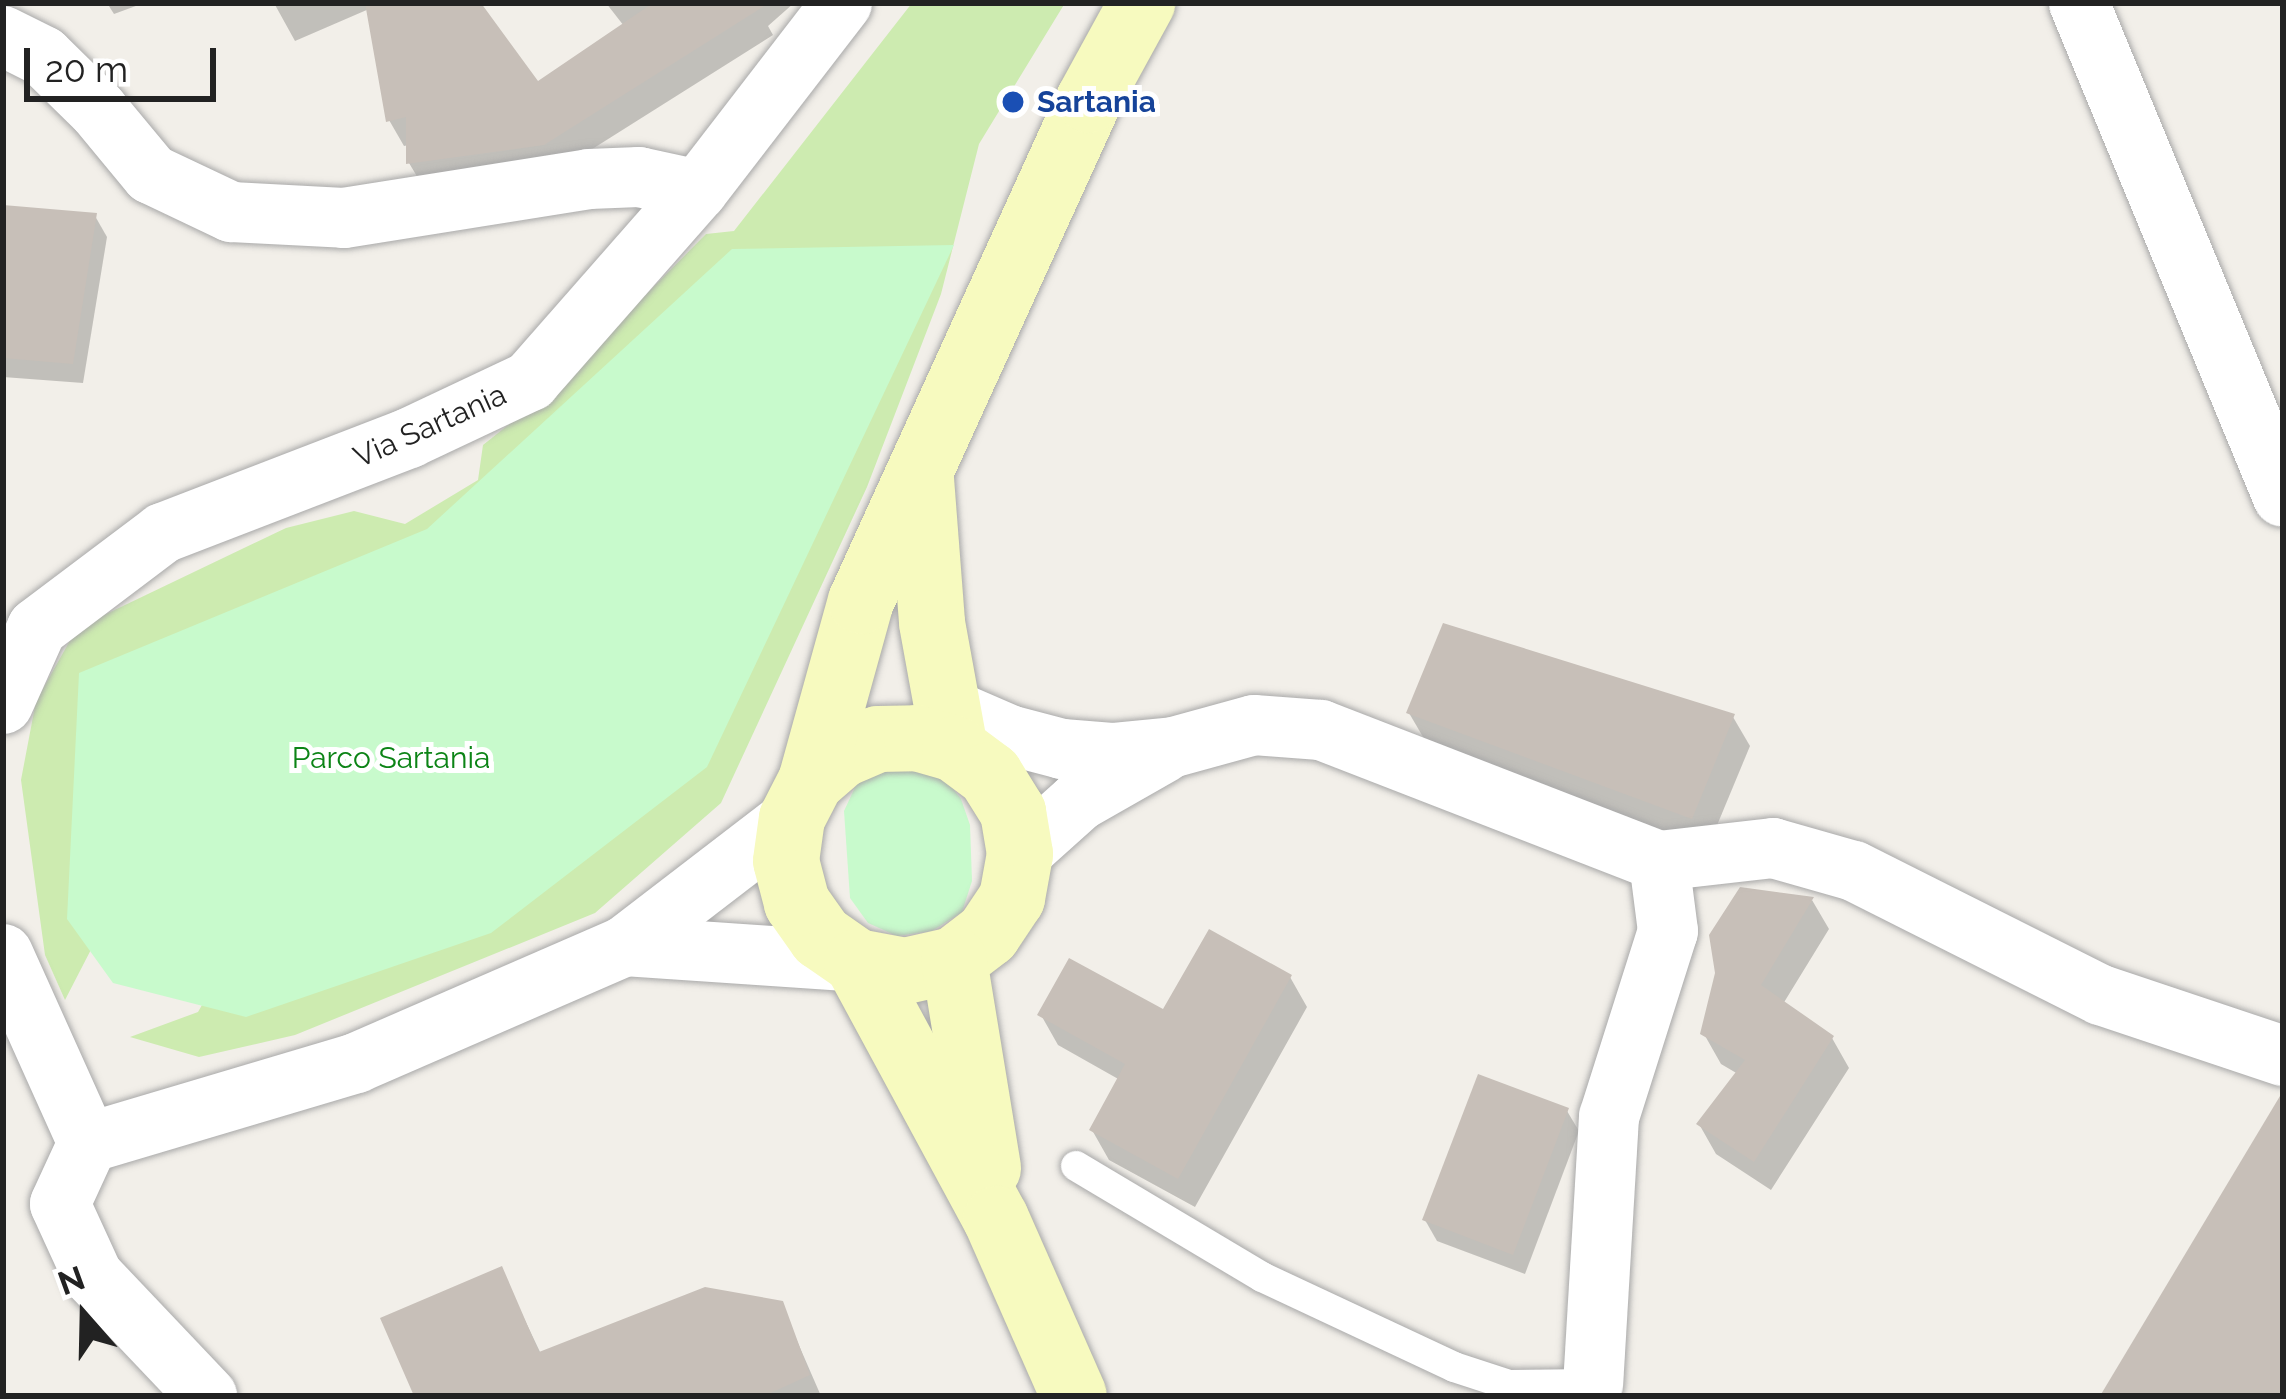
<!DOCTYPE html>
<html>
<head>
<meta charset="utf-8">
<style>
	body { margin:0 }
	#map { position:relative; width:2286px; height:1399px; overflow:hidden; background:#f2efe9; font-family:Raleway,sans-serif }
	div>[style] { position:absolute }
	.grass>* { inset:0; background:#cdebb0 }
	.park>* { inset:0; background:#c8facc }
	.shadow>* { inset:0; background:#0003 }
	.building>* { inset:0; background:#c7bfb8 }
	.roads { filter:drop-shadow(0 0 3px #a9a9a9) drop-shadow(0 0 3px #a9a9a9) }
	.lane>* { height:30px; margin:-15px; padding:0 15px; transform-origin:15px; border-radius:15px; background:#fff }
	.street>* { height:60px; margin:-30px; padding:0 30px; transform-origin:30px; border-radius:30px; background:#fff }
	.secondary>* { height:66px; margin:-33px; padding:0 33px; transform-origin:33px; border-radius:33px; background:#f7fabf }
	.dots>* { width:33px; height:33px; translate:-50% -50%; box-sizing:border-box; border:6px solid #fff; border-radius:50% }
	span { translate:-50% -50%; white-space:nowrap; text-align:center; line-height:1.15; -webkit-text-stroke:10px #fff; paint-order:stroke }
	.transit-label { font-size:30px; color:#164399; font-weight:700 }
	.left { translate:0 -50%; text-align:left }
	.street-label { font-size:30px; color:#222 }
	.park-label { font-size:30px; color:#0c8416 }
	.frame { position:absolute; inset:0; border:6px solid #222; pointer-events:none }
	.north { position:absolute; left:24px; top:1255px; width:120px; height:120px; -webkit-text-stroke:9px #fff; paint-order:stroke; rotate:340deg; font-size:33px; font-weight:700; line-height:48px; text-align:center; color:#222 }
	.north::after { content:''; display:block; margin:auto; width:42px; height:54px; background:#222; clip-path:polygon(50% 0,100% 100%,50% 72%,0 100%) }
	.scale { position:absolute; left:24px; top:48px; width:192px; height:54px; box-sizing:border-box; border:6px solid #222; border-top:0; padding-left:15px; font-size:36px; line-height:42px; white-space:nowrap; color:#222; -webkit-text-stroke:9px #fff; paint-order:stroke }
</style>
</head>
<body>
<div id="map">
	<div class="grass">
		<i style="clip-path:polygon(912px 3px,1065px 3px,979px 144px,941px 294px,867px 487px,721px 803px,595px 913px,295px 1035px,199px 1057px,130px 1037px,198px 1012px,267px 890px,147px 841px,65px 1000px,45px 955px,21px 780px,36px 701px,77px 628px,286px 528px,354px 511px,405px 524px,478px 480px,483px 445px,547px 394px,706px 234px,734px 231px)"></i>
	</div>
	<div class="park">
		<i style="clip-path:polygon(954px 245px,707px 767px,491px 933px,246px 1017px,113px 983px,67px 919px,79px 673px,427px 529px,732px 249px)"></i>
		<i style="clip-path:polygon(917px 762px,942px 775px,961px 799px,970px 825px,972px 881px,962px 912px,932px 931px,897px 936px,868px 923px,850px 898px,844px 811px,858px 781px,879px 767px)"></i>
	</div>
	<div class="shadow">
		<i style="clip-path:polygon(107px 3px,144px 3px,114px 14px)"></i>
		<i style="clip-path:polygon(274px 3px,477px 3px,537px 85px,624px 26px,606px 3px,794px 3px,768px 26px,773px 35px,559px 170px,424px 188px,409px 163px,409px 145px,404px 146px,389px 120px,369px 9px,295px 41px)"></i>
		<i style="clip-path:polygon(3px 208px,95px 216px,107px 237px,83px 383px,3px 377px)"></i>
		<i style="clip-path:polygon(1409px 713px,1733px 717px,1750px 746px,1708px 847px,1426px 742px)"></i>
		<i style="clip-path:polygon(1812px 900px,1829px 929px,1783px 1004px,1832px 1038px,1849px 1068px,1771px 1190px,1716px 1154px,1699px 1124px,1738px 1074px,1721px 1064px,1704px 1034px)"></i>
		<i style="clip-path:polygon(1290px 977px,1307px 1007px,1195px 1207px,1109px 1160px,1092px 1130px,1120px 1080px,1058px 1045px,1041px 1015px,1165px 1013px)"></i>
		<i style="clip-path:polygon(1567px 1111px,1579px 1131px,1525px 1274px,1437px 1241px,1425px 1220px)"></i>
		<i style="clip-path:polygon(501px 1270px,541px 1354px,781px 1304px,821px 1396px,417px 1396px)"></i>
	</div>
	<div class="building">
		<i style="clip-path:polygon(365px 3px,481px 3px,538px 81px,653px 3px,769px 3px,544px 145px,406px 164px,406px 117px,386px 122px)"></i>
		<i style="clip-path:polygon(3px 205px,97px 213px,73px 364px,3px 358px)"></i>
		<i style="clip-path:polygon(1443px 623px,1735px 714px,1692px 819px,1406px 713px)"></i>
		<i style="clip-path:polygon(1740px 887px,1814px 897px,1761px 985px,1834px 1036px,1754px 1162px,1696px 1124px,1745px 1060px,1700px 1034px,1715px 973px,1709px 935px)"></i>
		<i style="clip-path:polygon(1209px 929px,1292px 975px,1178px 1179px,1089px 1130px,1125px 1064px,1037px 1015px,1069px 958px,1163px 1009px)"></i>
		<i style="clip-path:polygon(1478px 1074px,1569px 1108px,1513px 1255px,1422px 1220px)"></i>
		<i style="clip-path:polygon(2283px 1091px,2283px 1396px,2100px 1396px)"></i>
		<i style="clip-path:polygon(502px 1266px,539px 1352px,705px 1287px,783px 1301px,810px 1375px,764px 1396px,414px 1396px,380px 1318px)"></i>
	</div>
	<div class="roads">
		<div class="lane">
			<i style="left:1076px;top:1166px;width:217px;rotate:30.8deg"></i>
			<i style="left:1262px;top:1277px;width:212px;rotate:25.1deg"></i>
			<i style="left:1454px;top:1367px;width:58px;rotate:18.1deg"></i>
			<i style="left:1509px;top:1385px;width:84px;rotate:-0.7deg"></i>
			<i style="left:1593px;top:1384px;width:11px;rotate:38deg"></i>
		</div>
		<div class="street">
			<i style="left:2079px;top:3px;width:534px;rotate:67.56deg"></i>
			<i style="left:3px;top:36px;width:45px;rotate:26.6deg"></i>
			<i style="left:43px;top:56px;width:77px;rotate:44.5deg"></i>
			<i style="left:98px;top:110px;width:83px;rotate:50.4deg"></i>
			<i style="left:151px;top:174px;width:89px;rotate:25.4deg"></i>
			<i style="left:231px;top:212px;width:113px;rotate:3deg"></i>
			<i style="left:344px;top:218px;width:248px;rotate:-9deg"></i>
			<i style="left:589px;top:179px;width:50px;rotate:-2.3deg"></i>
			<i style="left:639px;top:177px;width:60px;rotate:12.4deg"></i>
			<i style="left:3px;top:704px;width:83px;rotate:-65.9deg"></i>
			<i style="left:37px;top:628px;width:158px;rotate:-37deg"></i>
			<i style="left:163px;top:533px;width:264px;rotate:-21.1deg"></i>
			<i style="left:409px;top:438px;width:134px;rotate:-25.2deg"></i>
			<i style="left:530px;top:381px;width:254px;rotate:-48.7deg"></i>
			<i style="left:698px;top:190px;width:236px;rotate:-52.4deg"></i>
			<i style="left:947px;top:708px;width:68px;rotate:23.5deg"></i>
			<i style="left:1009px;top:735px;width:55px;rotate:14.8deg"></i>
			<i style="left:1062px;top:749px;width:50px;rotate:4.6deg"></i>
			<i style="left:1112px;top:753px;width:62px;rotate:-5.5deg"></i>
			<i style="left:1174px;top:747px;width:83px;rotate:-15.4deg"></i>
			<i style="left:1254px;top:725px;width:67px;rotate:4.3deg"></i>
			<i style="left:1321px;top:730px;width:362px;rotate:21.2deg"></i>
			<i style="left:1659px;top:861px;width:71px;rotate:82.7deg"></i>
			<i style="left:1668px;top:931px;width:195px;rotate:107.6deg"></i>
			<i style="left:1609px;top:1117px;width:267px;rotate:93.4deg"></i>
			<i style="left:1020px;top:854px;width:79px;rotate:-41.9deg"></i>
			<i style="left:1079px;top:801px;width:97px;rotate:-29.7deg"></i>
			<i style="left:1659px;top:861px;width:115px;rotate:-6.5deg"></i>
			<i style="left:1773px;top:848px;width:84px;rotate:15.9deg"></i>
			<i style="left:1854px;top:871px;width:276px;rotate:26.7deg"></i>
			<i style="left:2101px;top:995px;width:192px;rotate:18.5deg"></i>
			<i style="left:625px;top:946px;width:233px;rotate:3.9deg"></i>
			<i style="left:3px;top:954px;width:207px;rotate:65.8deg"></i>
			<i style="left:88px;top:1143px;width:67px;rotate:114.7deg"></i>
			<i style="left:60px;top:1204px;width:79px;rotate:65.4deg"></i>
			<i style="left:93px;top:1276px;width:166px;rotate:46.5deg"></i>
			<i style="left:88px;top:1143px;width:280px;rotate:-16.6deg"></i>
			<i style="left:356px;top:1063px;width:293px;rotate:-23.5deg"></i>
			<i style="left:625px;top:946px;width:210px;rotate:-37.5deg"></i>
		</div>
		<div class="secondary">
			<i style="left:921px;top:479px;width:144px;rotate:85.6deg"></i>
			<i style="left:932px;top:623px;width:128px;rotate:79.7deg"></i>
			<i style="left:811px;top:781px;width:40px;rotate:-41deg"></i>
			<i style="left:841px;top:755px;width:40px;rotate:-23.4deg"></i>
			<i style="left:878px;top:739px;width:39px;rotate:-1deg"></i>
			<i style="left:917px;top:738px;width:40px;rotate:16deg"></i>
			<i style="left:955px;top:749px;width:44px;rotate:36.6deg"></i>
			<i style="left:990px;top:775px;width:44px;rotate:58.1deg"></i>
			<i style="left:1013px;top:812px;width:43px;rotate:80.5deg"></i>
			<i style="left:1020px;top:854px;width:45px;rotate:100.3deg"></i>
			<i style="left:1012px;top:898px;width:43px;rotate:123.7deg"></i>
			<i style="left:988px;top:934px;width:43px;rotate:142.6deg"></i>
			<i style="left:954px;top:960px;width:50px;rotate:167.3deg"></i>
			<i style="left:905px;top:971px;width:49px;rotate:-169.4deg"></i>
			<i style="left:857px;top:962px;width:44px;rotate:-145.2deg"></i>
			<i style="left:821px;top:937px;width:42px;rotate:-125.2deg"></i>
			<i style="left:797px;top:903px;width:43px;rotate:-104.7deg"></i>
			<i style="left:786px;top:861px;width:43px;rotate:-82.1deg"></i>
			<i style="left:792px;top:818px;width:42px;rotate:-62.8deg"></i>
			<i style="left:811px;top:781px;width:187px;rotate:-74.5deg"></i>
			<i style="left:861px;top:601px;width:550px;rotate:-65.53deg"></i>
			<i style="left:1089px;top:100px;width:111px;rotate:-61.3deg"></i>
			<i style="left:954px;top:960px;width:211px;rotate:80.7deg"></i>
			<i style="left:857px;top:962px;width:292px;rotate:61.6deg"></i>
			<i style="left:996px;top:1219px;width:193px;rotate:66.2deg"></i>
		</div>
	</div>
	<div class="dots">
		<i style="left:1013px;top:102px;background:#1a4fb4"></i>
	</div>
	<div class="transit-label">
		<span class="left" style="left:1037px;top:102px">Sartania</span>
	</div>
	<div class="street-label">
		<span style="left:430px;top:426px;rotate:-24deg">Via Sartania</span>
	</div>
	<div class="park-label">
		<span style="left:391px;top:758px">Parco Sartania</span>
	</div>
	<div class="frame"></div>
	<div class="north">N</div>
	<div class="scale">20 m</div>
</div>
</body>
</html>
